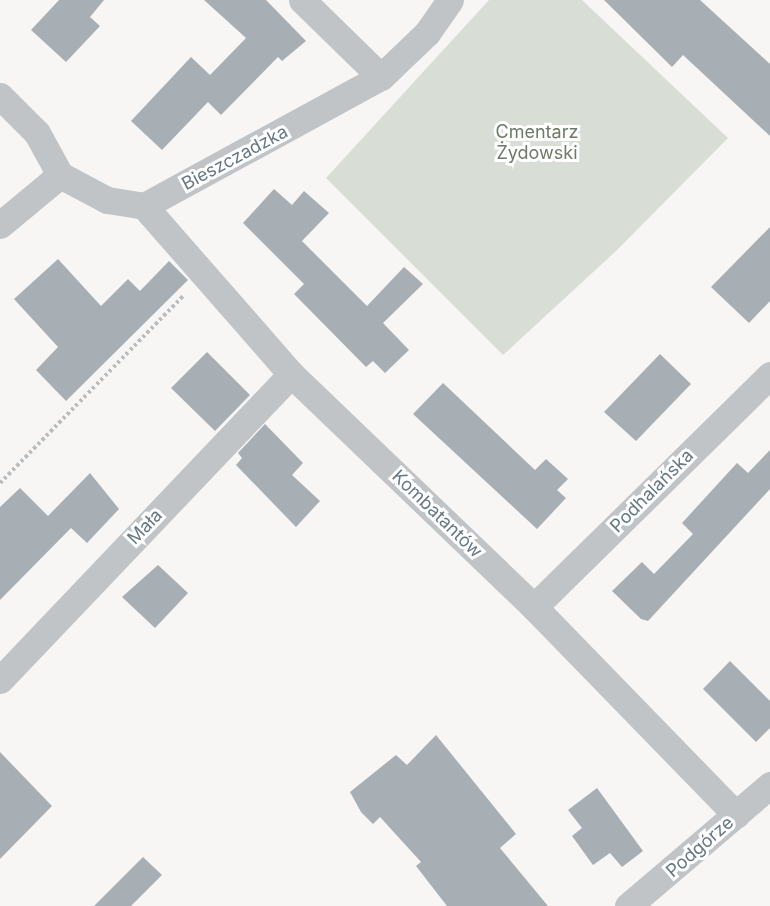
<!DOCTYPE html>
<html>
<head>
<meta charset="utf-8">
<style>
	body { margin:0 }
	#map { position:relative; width:770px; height:906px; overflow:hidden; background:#f7f6f4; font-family:Inter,sans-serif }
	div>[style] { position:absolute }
	.green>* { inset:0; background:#d8ddd5 }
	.building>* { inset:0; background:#a7afb4 }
	.path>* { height:4px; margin-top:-2px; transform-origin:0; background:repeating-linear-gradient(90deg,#babdbf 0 3px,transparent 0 6px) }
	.minor>* { height:27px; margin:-13.5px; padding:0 13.5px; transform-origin:13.5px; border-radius:13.5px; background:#c0c4c7 }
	span { translate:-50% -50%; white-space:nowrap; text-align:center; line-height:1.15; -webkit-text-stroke:6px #fff; paint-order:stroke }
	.park-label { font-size:18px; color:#6b7b66 }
	.street-label { font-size:18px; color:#677883 }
</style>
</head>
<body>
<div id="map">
	<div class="green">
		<i style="clip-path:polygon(489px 0,582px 0,728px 138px,617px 250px,503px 355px,326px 178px)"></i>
	</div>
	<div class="building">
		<i style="clip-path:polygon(59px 0,104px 0,90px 17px,100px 26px,66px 62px,31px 30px)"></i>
		<i style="clip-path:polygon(204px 0,266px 0,306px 41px,282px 61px,278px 57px,221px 115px,208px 102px,162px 150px,131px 121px,191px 57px,210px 75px,246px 38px)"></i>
		<i style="clip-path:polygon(604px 0,700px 0,770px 64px,770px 136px,683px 55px,672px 67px)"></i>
		<i style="clip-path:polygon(274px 189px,292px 205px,304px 191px,329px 213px,302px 241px,367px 306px,404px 267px,423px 284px,383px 323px,409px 350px,385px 373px,373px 361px,366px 367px,294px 294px,304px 284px,243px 223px)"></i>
		<i style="clip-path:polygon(770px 227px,770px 301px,749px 323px,711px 287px)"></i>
		<i style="clip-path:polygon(58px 259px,101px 306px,128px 279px,140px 291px,169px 261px,188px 280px,66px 401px,36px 370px,58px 347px,14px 299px)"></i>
		<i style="clip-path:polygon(207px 352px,250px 395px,215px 431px,171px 388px)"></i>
		<i style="clip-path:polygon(660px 354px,691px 384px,636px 441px,604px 412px)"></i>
		<i style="clip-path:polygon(443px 383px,535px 470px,546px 459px,568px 479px,557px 490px,566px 498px,537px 529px,413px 414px)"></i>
		<i style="clip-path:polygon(265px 424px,303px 463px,292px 475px,320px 501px,296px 527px,236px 465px,242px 458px,238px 453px)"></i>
		<i style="clip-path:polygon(770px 450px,770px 489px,648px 621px,641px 619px,612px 591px,642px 562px,654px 574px,693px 534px,682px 523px,737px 463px,748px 473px)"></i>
		<i style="clip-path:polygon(90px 473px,119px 509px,87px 543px,71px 528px,0 600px,0 507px,20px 488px,48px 516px)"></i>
		<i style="clip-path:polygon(158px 565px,188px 593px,155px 628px,122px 597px)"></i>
		<i style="clip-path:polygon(730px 661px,770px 701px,770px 728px,756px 742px,703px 689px)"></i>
		<i style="clip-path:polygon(436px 735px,516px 834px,500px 848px,548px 906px,447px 906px,416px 866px,421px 862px,380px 817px,373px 824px,361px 812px,350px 792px,396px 755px,407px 765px)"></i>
		<i style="clip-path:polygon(0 752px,52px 806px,0 859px)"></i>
		<i style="clip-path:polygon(597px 788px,643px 851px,622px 867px,610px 853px,593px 865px,572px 836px,582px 828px,568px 810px)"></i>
		<i style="clip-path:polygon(143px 857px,162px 875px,131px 906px,94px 906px)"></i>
	</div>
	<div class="path">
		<i style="left:0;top:483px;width:263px;rotate:-45.6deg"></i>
	</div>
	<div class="minor">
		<i style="left:302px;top:0;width:110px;rotate:44.3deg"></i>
		<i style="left:0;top:96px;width:52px;rotate:45deg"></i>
		<i style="left:37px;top:133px;width:48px;rotate:61.3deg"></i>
		<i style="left:60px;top:175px;width:53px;rotate:28deg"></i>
		<i style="left:107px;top:200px;width:37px;rotate:9deg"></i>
		<i style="left:144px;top:206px;width:270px;rotate:-28.6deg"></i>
		<i style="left:381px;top:77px;width:64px;rotate:-43.7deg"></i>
		<i style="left:427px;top:33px;width:40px;rotate:-55.1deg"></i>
		<i style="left:144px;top:206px;width:223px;rotate:48.8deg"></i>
		<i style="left:291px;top:374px;width:337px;rotate:43.8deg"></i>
		<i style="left:534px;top:607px;width:290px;rotate:45.8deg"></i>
		<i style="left:0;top:225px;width:78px;rotate:-39.8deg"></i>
		<i style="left:534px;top:607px;width:331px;rotate:-44.5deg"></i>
		<i style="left:0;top:680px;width:422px;rotate:-46.4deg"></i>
		<i style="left:628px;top:906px;width:187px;rotate:-40.4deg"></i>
	</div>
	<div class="park-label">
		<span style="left:537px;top:143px">Cmentarz<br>Żydowski</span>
	</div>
	<div class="street-label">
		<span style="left:235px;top:158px;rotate:-28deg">Bieszczadzka</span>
		<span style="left:652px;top:491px;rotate:-45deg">Podhalańska</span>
		<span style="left:437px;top:514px;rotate:44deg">Kombatantów</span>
		<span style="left:145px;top:527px;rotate:-46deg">Mała</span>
		<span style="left:700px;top:847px;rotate:-41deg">Podgórze</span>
	</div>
</div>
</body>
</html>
